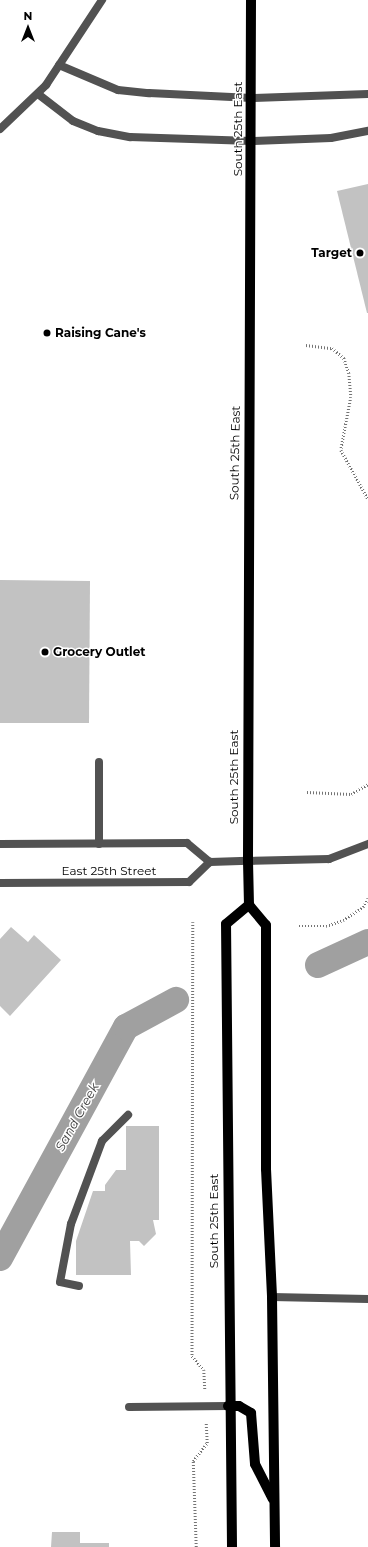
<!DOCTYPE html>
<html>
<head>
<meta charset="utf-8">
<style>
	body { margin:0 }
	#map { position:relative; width:368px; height:1547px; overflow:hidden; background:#fff; font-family:Montserrat,sans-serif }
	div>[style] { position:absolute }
	.canal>* { height:26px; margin:-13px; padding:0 13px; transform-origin:13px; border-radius:13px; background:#a0a0a0 }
	.building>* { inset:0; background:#c2c2c2 }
	.path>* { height:2.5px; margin-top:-1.25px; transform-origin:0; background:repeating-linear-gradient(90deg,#747474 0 1px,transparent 0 3px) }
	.service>* { height:8px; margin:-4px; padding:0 4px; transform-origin:4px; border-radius:4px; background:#525252 }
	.tertiary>* { height:8px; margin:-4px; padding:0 4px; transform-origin:4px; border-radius:4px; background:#525252 }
	.primary>* { height:10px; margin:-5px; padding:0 5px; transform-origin:5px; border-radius:5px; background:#000 }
	.dots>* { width:11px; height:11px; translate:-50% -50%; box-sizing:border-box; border:2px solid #fff; border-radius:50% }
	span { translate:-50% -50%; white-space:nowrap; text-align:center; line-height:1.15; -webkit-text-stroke:3px #fff; paint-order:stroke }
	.street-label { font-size:12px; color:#000 }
	.poi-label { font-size:12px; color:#000; font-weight:700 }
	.right { translate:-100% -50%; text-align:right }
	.left { translate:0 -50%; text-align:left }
	.water-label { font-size:13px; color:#414141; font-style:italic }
	.north { position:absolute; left:8px; top:8px; width:40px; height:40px; -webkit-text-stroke:3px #fff; paint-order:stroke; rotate:0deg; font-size:11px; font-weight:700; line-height:16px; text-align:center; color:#000 }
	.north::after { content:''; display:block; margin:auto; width:14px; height:18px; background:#000; clip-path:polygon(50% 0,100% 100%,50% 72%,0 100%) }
</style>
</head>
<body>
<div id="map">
	<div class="canal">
		<i style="left:318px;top:965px;width:55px;rotate:-24.7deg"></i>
		<i style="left:0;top:1258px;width:263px;rotate:-61.4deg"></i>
		<i style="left:126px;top:1027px;width:57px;rotate:-28.4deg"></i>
	</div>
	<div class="building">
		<i style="clip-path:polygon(368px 184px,368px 313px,367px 313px,337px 191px)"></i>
		<i style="clip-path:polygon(0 580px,90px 581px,89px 723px,0 723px)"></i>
		<i style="clip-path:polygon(11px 927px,28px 942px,34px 935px,61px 960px,10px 1016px,0 1006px,0 939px)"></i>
		<i style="clip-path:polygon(126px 1126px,159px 1126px,159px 1220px,153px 1220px,156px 1234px,144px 1246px,139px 1241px,130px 1241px,131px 1275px,76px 1275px,76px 1241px,93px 1191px,105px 1191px,105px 1185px,116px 1170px,126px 1170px)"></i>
		<i style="clip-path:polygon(52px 1532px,80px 1532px,80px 1543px,109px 1543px,109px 1547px,51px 1547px)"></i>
	</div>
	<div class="path">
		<i style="left:306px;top:345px;width:26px;rotate:7deg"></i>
		<i style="left:332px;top:348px;width:16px;rotate:40deg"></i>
		<i style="left:344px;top:358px;width:16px;rotate:72deg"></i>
		<i style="left:349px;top:373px;width:24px;rotate:85deg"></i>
		<i style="left:351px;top:397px;width:54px;rotate:100.7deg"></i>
		<i style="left:341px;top:450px;width:56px;rotate:61.1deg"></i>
		<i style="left:307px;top:792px;width:44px;rotate:2.6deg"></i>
		<i style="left:351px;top:794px;width:20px;rotate:-30deg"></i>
		<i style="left:193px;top:922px;width:434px;rotate:90.1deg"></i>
		<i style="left:192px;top:1356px;width:18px;rotate:49deg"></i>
		<i style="left:204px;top:1370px;width:19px;rotate:87deg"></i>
		<i style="left:299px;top:926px;width:27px"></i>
		<i style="left:326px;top:926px;width:18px;rotate:-19deg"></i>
		<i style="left:343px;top:920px;width:24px;rotate:-33deg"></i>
		<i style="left:363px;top:907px;width:10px;rotate:-61deg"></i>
		<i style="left:196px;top:1547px;width:86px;rotate:-92deg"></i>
		<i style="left:193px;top:1461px;width:23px;rotate:-52deg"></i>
		<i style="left:207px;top:1443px;width:21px;rotate:-93deg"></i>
	</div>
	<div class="service">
		<i style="left:59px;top:65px;width:64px;rotate:23deg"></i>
		<i style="left:118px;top:90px;width:31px;rotate:6deg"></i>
		<i style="left:149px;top:93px;width:103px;rotate:2.8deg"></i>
		<i style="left:252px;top:98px;width:116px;rotate:-2deg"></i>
		<i style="left:38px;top:94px;width:44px;rotate:37.6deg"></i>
		<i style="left:73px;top:121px;width:27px;rotate:22deg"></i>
		<i style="left:98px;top:131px;width:33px;rotate:11deg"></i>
		<i style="left:130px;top:137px;width:122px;rotate:1.9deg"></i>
		<i style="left:252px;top:141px;width:79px;rotate:-2.2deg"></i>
		<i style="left:331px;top:138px;width:38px;rotate:-11deg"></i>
		<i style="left:0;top:129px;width:64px;rotate:-43.7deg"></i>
		<i style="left:46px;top:85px;width:102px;rotate:-56.6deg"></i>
		<i style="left:99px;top:762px;width:82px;rotate:90deg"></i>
		<i style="left:248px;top:861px;width:81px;rotate:-1.4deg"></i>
		<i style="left:329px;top:859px;width:42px;rotate:-21deg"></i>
		<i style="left:79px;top:1286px;width:19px;rotate:-168deg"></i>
		<i style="left:60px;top:1282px;width:59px;rotate:-79.3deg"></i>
		<i style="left:71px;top:1224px;width:89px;rotate:-69.5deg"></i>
		<i style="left:102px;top:1141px;width:37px;rotate:-45deg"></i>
		<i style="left:129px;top:1407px;width:99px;rotate:-0.6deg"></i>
	</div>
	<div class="tertiary">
		<i style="left:0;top:844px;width:187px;rotate:-0.3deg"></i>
		<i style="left:187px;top:843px;width:30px;rotate:40deg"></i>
		<i style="left:0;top:883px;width:189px;rotate:-0.3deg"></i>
		<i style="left:189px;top:882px;width:29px;rotate:-44deg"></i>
		<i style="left:210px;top:862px;width:38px;rotate:-2deg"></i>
		<i style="left:272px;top:1297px;width:96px;rotate:1.2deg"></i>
	</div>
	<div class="primary">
		<i style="left:251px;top:0;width:861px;rotate:90.2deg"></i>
		<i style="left:248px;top:861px;width:44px;rotate:88.7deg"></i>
		<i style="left:249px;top:905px;width:26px;rotate:50deg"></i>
		<i style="left:266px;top:925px;width:244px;rotate:90deg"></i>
		<i style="left:266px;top:1169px;width:128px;rotate:87.3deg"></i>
		<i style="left:272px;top:1297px;width:250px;rotate:89.3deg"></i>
		<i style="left:228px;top:1406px;width:11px"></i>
		<i style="left:239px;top:1406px;width:14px;rotate:30deg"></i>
		<i style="left:251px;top:1413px;width:51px;rotate:85.5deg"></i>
		<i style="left:255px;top:1464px;width:39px;rotate:63deg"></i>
		<i style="left:232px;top:1547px;width:623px;rotate:-90.55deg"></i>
		<i style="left:226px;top:924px;width:30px;rotate:-40deg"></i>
	</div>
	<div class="dots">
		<i style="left:360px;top:253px;background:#000"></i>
		<i style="left:47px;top:333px;background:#000"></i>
		<i style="left:45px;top:652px;background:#000"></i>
	</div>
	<div class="street-label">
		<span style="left:238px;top:129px;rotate:-90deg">South 25th East</span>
		<span style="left:235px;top:453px;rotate:-89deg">South 25th East</span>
		<span style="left:234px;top:777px;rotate:-90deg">South 25th East</span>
		<span style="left:109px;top:871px">East 25th Street</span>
		<span style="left:214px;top:1221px;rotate:-90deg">South 25th East</span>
	</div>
	<div class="poi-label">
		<span class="right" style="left:352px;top:253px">Target</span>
		<span class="left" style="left:55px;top:333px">Raising Cane's</span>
		<span class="left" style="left:53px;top:652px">Grocery Outlet</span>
	</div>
	<div class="water-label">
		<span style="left:77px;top:1117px;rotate:-61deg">Sand Creek</span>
	</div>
	<div class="north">N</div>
</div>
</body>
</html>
